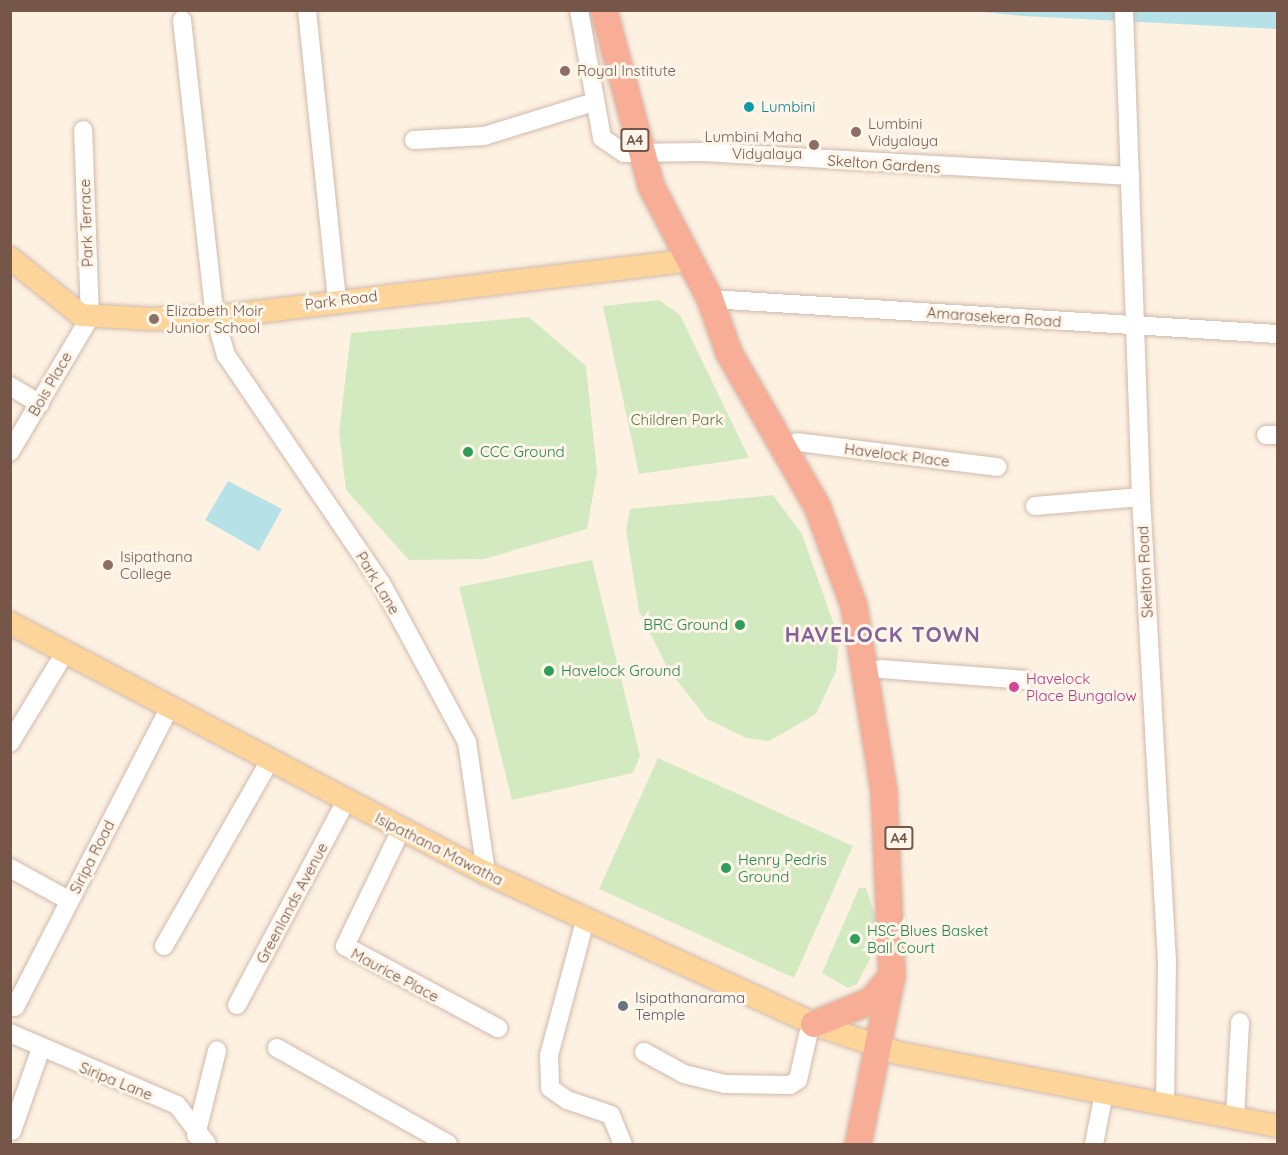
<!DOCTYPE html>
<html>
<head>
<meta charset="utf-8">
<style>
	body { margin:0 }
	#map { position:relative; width:1288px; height:1155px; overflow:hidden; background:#fdf1e2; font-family:Quicksand,sans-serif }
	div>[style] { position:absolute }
	.green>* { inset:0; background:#d3eac1 }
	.water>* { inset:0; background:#b6e1e6 }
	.roads { filter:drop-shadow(0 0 2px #d0baac) drop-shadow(0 0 2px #d0baac) }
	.minor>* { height:18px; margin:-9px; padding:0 9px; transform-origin:9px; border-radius:9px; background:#fff }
	.major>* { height:22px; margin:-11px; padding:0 11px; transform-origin:11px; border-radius:11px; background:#fdd499 }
	.highway>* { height:26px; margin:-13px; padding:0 13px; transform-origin:13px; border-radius:13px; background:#f8ad97 }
	.dots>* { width:16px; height:16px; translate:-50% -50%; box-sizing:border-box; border:3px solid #fff5e9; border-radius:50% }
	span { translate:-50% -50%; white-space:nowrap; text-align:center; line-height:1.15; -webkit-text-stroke:6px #fff5e9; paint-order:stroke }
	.shield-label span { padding:2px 4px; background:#fff5e9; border:2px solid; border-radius:4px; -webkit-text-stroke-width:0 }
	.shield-label { font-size:14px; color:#755648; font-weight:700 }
	.education-label { font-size:15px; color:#785e54 }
	.left { translate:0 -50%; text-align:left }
	.right { translate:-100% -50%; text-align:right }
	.culture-label { font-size:15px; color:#0d838f }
	.street-label { font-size:15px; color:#755648 }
	.park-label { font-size:15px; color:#547b40 }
	.leisure-label { font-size:15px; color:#27864d }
	.hotel-label { font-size:15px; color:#b23c85 }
	.worship-label { font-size:15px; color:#5b616d }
	.district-label { font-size:21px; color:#846399; font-weight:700; letter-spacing:1.5px }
	.frame { position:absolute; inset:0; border:12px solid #755648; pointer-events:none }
</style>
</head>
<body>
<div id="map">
	<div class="green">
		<i style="clip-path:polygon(659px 300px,680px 315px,749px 458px,639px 474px,603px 306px)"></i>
		<i style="clip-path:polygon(529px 317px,586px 366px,597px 472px,587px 529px,484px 559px,409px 560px,346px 490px,339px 432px,351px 333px)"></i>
		<i style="clip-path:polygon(773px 495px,802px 534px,839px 639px,836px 671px,816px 714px,769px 741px,746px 738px,707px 719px,668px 669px,639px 611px,626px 530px,630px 509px)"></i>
		<i style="clip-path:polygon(592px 560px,640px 756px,633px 773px,512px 800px,459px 587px)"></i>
		<i style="clip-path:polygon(658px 758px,853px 846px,794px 978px,599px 889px)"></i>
		<i style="clip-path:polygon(859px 888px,866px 888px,877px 921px,872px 955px,857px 984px,848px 988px,822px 973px)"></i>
	</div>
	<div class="water">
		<i style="clip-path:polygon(972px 11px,1277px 11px,1277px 29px,1024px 16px)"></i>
		<i style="clip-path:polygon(228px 481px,282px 509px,259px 551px,205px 520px)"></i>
	</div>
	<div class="roads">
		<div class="minor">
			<i style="left:307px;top:10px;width:292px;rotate:84.1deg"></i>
			<i style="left:579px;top:10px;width:130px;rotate:79.8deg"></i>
			<i style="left:602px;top:138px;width:27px;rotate:34deg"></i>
			<i style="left:624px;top:153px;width:79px;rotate:-0.7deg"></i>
			<i style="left:703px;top:152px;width:428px;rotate:3.2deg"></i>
			<i style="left:1124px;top:10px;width:487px;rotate:88deg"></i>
			<i style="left:1141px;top:497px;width:466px;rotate:86.8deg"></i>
			<i style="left:1167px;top:962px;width:142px;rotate:90.8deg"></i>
			<i style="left:182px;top:20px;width:299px;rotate:83.7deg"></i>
			<i style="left:215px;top:317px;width:40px;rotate:74deg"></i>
			<i style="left:226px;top:355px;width:276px;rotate:55.8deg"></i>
			<i style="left:381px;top:583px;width:181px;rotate:61.6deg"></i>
			<i style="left:467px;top:742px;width:132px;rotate:81.7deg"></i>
			<i style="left:414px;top:140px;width:70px;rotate:-3.3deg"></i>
			<i style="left:484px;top:136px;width:115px;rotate:-17.2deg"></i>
			<i style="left:710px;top:299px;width:569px;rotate:3.53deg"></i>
			<i style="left:10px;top:386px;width:35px;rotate:31deg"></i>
			<i style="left:1266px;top:435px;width:12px"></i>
			<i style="left:797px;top:442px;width:202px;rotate:7.1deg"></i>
			<i style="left:10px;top:452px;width:157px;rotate:-59.3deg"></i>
			<i style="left:90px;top:317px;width:187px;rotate:-92.1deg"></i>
			<i style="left:1035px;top:506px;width:106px;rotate:-4.9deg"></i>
			<i style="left:880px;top:669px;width:145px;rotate:4.3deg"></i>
			<i style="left:10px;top:743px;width:108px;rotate:-58.7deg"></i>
			<i style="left:401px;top:830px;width:129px;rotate:115.8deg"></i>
			<i style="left:345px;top:946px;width:174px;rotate:28.2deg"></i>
			<i style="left:10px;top:868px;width:68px;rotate:28.8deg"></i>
			<i style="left:585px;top:921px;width:139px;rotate:105deg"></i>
			<i style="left:549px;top:1055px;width:33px;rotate:88deg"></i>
			<i style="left:550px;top:1088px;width:21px;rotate:35deg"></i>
			<i style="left:567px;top:1100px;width:46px;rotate:18.8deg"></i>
			<i style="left:611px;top:1115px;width:31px;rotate:68deg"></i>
			<i style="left:164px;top:946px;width:212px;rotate:-60.3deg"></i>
			<i style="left:237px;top:1005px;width:231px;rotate:-61.9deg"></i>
			<i style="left:15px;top:1007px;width:338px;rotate:-62.7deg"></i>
			<i style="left:10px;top:1033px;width:182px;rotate:23.3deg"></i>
			<i style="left:177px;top:1105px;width:49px;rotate:52.4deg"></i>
			<i style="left:277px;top:1048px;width:196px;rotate:29.3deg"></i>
			<i style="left:644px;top:1052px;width:46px;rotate:28.8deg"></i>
			<i style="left:684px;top:1074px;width:42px;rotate:13.7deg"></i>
			<i style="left:725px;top:1084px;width:65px;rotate:0.9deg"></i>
			<i style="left:790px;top:1085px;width:9px;rotate:-32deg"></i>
			<i style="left:798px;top:1080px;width:59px;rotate:-77.4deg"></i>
			<i style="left:1235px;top:1118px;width:96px;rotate:-87deg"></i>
			<i style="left:12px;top:1131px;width:85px;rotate:-70.7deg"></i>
			<i style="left:196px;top:1135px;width:87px;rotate:-76deg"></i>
			<i style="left:1094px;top:1144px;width:52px;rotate:-78.9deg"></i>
		</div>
		<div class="major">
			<i style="left:10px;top:258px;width:91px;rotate:38.8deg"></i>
			<i style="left:81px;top:315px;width:70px;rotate:3.3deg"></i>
			<i style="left:151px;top:319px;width:64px;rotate:-1.8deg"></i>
			<i style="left:215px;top:317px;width:478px;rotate:-6.8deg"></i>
			<i style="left:10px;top:623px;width:538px;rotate:27.71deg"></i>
			<i style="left:486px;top:873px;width:361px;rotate:24.7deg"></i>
			<i style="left:814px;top:1024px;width:89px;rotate:19deg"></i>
			<i style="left:898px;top:1053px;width:387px;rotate:10.9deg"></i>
		</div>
		<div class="highway">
			<i style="left:604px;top:10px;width:182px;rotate:75deg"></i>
			<i style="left:651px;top:186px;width:127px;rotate:62.4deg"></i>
			<i style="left:710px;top:299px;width:57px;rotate:70.6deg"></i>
			<i style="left:729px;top:353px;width:177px;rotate:60.1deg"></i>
			<i style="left:817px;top:506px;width:107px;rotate:69.7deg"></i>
			<i style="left:854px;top:606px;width:188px;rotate:80.8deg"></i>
			<i style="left:884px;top:792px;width:184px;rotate:87.5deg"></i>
			<i style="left:892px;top:976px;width:171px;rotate:101.4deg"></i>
			<i style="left:814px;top:1024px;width:61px;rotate:-22deg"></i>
			<i style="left:871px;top:1001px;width:33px;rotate:-50deg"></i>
		</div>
	</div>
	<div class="dots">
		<i style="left:565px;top:71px;background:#8d6e63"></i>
		<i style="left:749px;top:107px;background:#0f9aa8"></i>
		<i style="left:856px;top:132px;background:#8d6e63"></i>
		<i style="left:814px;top:145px;background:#8d6e63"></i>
		<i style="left:154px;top:319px;background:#8d6e63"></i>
		<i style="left:468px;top:452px;background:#2e9e5b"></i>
		<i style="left:108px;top:565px;background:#8d6e63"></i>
		<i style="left:740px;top:625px;background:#2e9e5b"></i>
		<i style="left:549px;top:671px;background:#2e9e5b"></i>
		<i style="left:1014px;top:687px;background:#d1479c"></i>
		<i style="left:726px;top:868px;background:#2e9e5b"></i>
		<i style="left:855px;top:939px;background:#2e9e5b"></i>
		<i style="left:623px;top:1006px;background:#6b7280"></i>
	</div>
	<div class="shield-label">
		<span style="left:635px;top:140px">A4</span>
		<span style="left:899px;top:838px">A4</span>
	</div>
	<div class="education-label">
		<span class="left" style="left:577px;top:71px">Royal Institute</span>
		<span class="left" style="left:868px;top:132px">Lumbini<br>Vidyalaya</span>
		<span class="right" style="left:802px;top:145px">Lumbini Maha<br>Vidyalaya</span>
		<span class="left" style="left:166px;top:319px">Elizabeth Moir<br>Junior School</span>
		<span class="left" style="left:120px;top:565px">Isipathana<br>College</span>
	</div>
	<div class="culture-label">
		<span class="left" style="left:761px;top:107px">Lumbini</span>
	</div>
	<div class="street-label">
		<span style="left:884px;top:164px;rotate:4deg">Skelton Gardens</span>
		<span style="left:86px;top:223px;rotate:-92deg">Park Terrace</span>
		<span style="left:341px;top:300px;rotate:-7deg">Park Road</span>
		<span style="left:994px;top:317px;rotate:4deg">Amarasekera Road</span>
		<span style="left:50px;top:384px;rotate:-60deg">Bois Place</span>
		<span style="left:897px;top:455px;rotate:7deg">Havelock Place</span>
		<span style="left:1145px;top:572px;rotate:-93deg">Skelton Road</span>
		<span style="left:378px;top:583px;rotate:59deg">Park Lane</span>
		<span style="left:439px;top:849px;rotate:27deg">Isipathana Mawatha</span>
		<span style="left:92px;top:857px;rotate:-63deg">Siripa Road</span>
		<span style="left:292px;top:903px;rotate:-62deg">Greenlands Avenue</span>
		<span style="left:395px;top:975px;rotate:28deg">Maurice Place</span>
		<span style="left:116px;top:1081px;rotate:22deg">Siripa Lane</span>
	</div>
	<div class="park-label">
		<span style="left:677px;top:420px">Children Park</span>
	</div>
	<div class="leisure-label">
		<span class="left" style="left:480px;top:452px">CCC Ground</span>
		<span class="right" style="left:728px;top:625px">BRC Ground</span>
		<span class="left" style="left:561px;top:671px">Havelock Ground</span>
		<span class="left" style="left:738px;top:868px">Henry Pedris<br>Ground</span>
		<span class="left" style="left:867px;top:939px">HSC Blues Basket<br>Ball Court</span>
	</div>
	<div class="hotel-label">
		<span class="left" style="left:1026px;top:687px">Havelock<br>Place Bungalow</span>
	</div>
	<div class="worship-label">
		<span class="left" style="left:635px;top:1006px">Isipathanarama<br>Temple</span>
	</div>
	<div class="district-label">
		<span style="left:883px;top:634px">HAVELOCK TOWN</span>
	</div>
	<div class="frame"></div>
</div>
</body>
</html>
